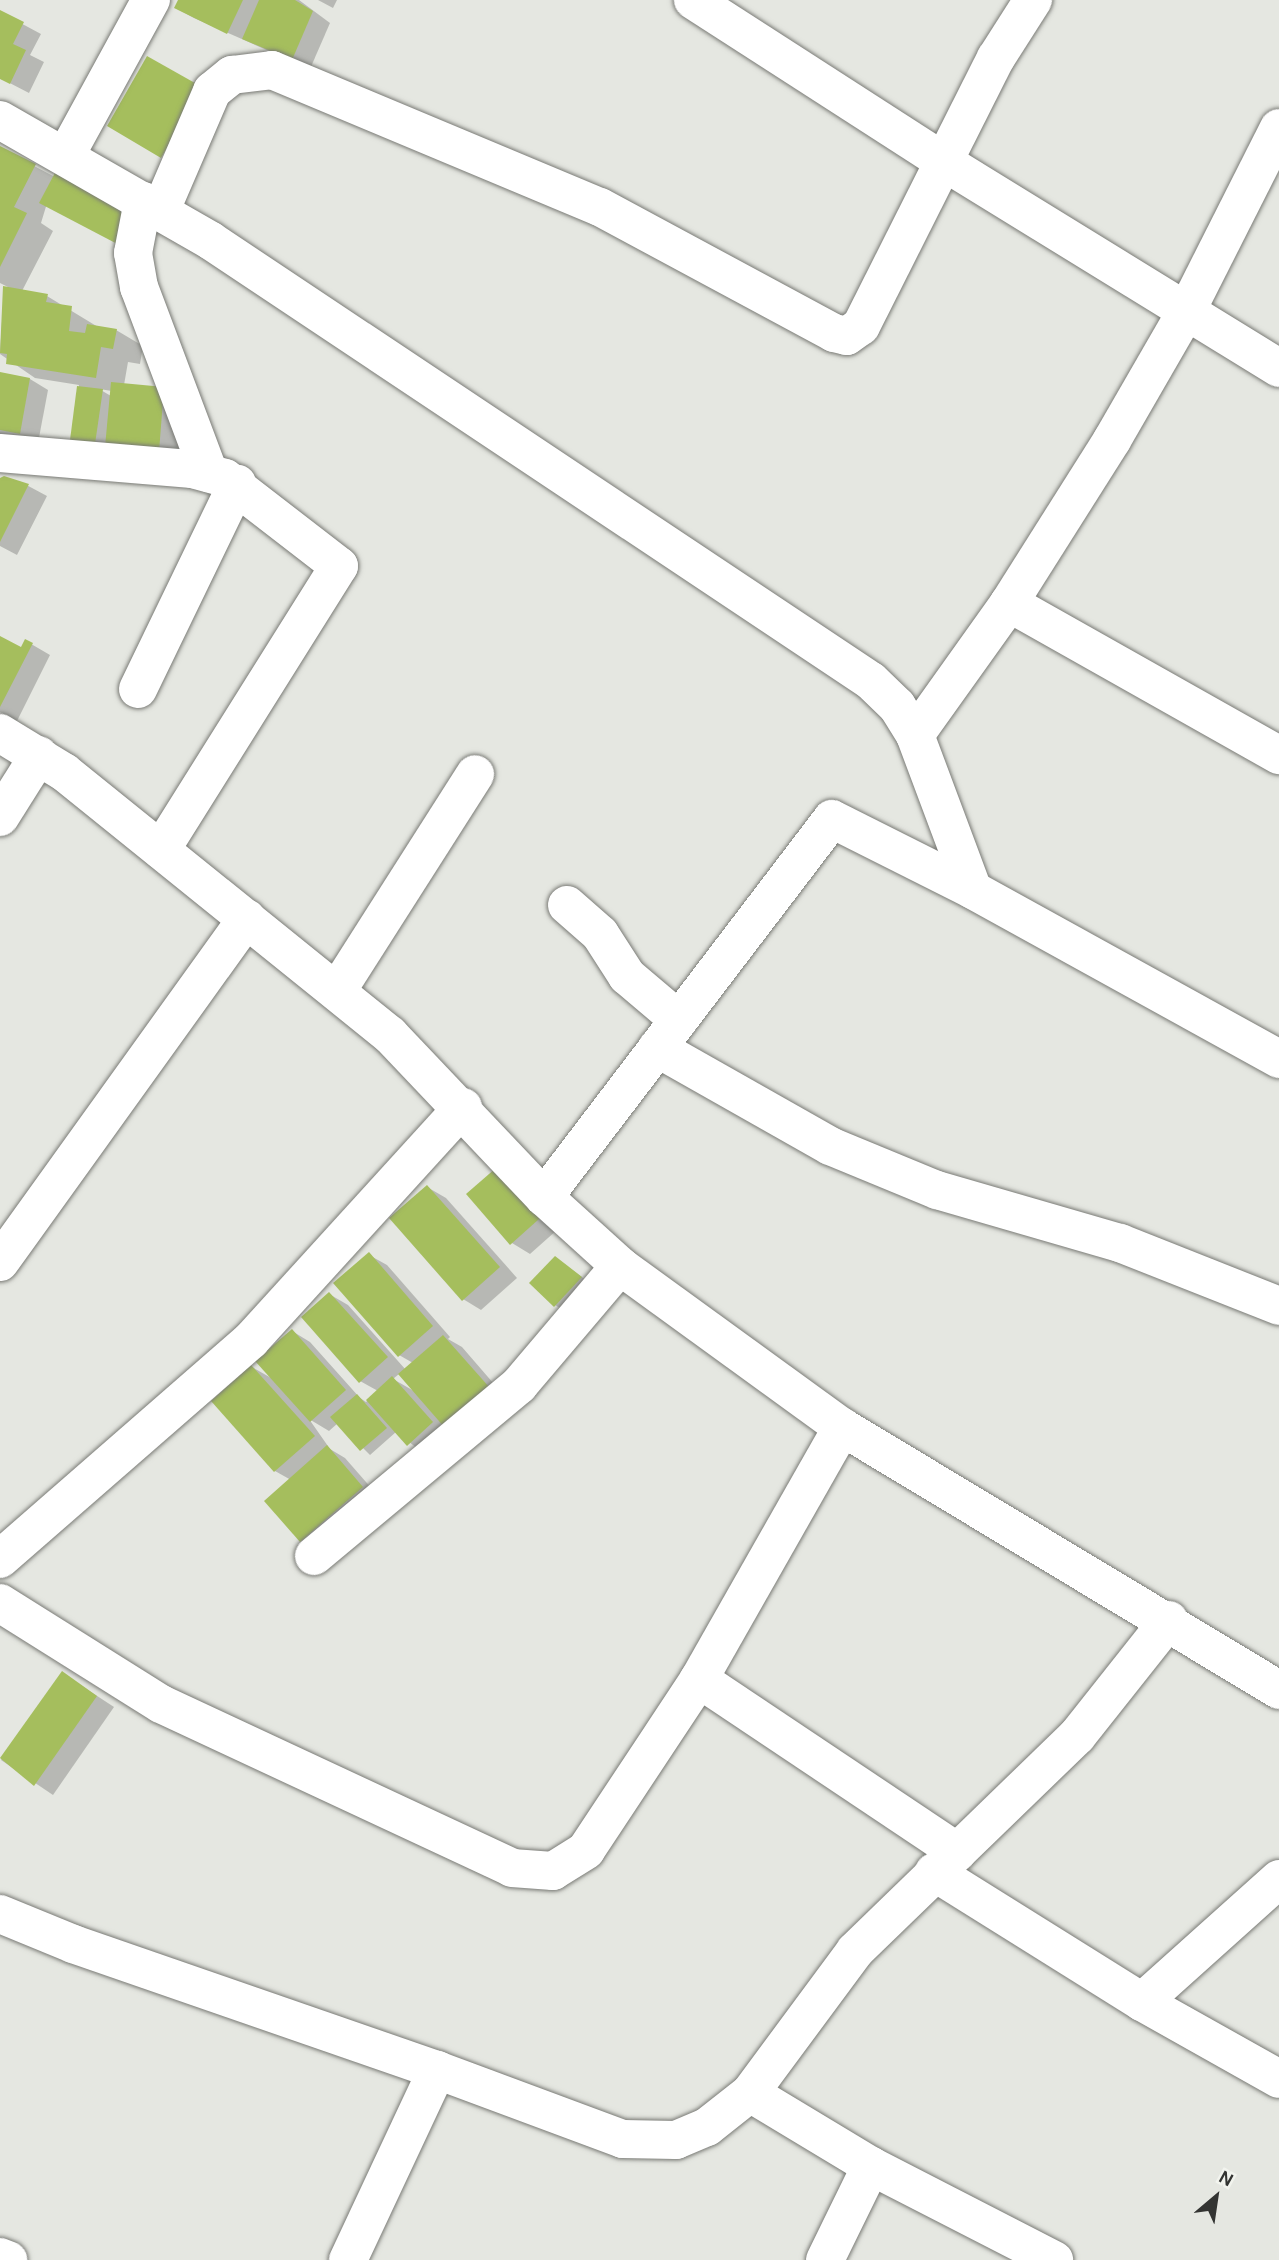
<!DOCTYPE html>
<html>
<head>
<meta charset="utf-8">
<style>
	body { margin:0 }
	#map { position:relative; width:1279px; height:2260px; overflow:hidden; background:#e5e7e1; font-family:Karla,sans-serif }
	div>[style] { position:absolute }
	.shadow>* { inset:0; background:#0003 }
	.building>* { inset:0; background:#a5be5d }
	.roads { filter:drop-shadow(0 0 2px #797a75) drop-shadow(0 0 2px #797a75) }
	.street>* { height:38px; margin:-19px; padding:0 19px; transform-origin:19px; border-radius:19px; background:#fff }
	span { translate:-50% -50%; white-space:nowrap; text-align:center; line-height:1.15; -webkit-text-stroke:7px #f2f4ee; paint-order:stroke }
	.north { position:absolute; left:1181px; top:2162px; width:70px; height:70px; -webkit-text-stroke:5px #f2f4ee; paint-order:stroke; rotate:29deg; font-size:19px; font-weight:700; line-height:28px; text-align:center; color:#333432 }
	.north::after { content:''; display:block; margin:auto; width:24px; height:32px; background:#333432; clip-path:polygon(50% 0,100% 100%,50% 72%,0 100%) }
</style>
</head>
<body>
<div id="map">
	<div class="shadow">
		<i style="clip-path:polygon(180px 0,299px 0,330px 23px,310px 69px,194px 18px,176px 8px)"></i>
		<i style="clip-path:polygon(318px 0,337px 0,333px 8px)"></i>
		<i style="clip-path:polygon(0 12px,41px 34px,30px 55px,44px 62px,29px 93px,0 78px)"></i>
		<i style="clip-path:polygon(evenodd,0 148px,55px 177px,41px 223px,53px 231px,22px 291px,47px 296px,98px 327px,116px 330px,143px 346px,140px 364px,128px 362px,124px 385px,182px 399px,177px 461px,72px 439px,79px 385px,35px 378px,0 354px,4px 288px,12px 289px,0 283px,0 148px,99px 389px,112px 391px,111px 396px,99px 389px)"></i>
		<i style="clip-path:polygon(0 374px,30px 379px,48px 390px,38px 443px,0 436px)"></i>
		<i style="clip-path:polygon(0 481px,17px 485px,19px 481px,47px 496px,17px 555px,0 546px)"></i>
		<i style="clip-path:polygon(0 638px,21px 649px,26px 641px,50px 655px,17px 721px,0 712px)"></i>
		<i style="clip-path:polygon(427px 1187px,446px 1198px,517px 1278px,481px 1310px,463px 1299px)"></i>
		<i style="clip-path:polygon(469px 1194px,566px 1222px,530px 1254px,512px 1243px)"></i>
		<i style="clip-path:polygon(evenodd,369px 1255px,387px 1265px,450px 1337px,448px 1339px,462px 1347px,507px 1399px,426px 1455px,396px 1432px,370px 1455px,338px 1423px,329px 1431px,309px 1419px,330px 1449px,345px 1458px,380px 1498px,320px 1551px,302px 1541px,266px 1501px,291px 1480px,275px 1471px,252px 1367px,273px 1379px,292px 1331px,310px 1342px,360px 1398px,366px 1402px,378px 1391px,360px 1381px,329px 1294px,348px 1305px,406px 1370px,413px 1363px,399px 1355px,369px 1255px,399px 1374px,414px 1391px,393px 1379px,399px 1374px)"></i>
		<i style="clip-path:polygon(556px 1258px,590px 1283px,563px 1310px,555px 1305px)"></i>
		<i style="clip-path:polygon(62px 1673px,114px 1707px,53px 1795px,1px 1760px)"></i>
	</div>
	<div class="building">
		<i style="clip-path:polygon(178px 0,243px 0,227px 34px,174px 8px)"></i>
		<i style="clip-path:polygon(259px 0,295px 0,313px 11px,292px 60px,242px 39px)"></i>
		<i style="clip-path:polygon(0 10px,24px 22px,13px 44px,26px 50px,10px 84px,0 79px)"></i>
		<i style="clip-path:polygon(147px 56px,202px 87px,161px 158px,107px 126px)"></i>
		<i style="clip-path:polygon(0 146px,36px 164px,14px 207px,27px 213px,0 267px)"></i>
		<i style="clip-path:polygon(57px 169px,129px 207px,123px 247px,39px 203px)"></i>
		<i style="clip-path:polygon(3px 286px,48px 294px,46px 302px,72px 306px,69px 331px,85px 333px,87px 324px,117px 329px,113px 349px,101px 347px,96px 378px,6px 364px,7px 354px,0 353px)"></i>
		<i style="clip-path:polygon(0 372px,30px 378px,20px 434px,0 430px)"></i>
		<i style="clip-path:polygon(111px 382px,164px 387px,159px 452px,105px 447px)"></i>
		<i style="clip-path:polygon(77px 386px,103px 389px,95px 444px,70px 440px)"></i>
		<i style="clip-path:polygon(4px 476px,29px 484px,0 542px,0 478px)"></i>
		<i style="clip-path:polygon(0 636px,21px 647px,25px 639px,33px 643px,0 707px)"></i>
		<i style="clip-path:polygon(504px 1161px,548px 1211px,510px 1245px,466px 1194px)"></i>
		<i style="clip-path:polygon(427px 1185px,500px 1267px,462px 1301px,389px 1218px)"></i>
		<i style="clip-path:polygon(369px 1252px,433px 1326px,398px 1357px,333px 1283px)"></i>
		<i style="clip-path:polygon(555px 1256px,582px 1277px,554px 1307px,529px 1283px)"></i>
		<i style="clip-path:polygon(329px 1292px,388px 1357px,359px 1383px,301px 1317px)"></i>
		<i style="clip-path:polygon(292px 1329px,346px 1390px,310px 1422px,255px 1361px)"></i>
		<i style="clip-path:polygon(443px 1335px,490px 1388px,445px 1428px,398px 1374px)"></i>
		<i style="clip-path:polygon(251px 1365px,315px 1436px,274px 1472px,211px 1401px)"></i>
		<i style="clip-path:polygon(392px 1376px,433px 1422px,407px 1446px,366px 1400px)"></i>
		<i style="clip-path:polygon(357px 1394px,387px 1428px,360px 1451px,330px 1417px)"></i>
		<i style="clip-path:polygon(327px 1445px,363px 1487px,300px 1542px,264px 1501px)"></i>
		<i style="clip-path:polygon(62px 1671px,97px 1696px,34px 1786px,0 1758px)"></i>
	</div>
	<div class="roads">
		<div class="street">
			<i style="left:693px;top:0;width:299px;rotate:32.8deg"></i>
			<i style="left:944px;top:162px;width:393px;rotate:31.6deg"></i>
			<i style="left:0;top:120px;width:243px;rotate:29.8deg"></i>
			<i style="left:211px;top:241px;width:793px;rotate:33.69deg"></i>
			<i style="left:871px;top:681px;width:36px;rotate:44deg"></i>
			<i style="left:897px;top:706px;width:34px;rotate:58deg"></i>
			<i style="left:915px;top:735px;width:165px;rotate:69.5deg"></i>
			<i style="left:66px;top:155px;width:177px;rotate:-61.3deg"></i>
			<i style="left:143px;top:201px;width:53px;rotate:100.9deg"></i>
			<i style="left:133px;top:253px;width:35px;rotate:80deg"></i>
			<i style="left:139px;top:287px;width:199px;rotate:69.4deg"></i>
			<i style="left:160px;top:212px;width:132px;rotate:-66.7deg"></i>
			<i style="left:212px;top:91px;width:26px;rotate:-39deg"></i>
			<i style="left:232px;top:75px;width:40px;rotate:-7.1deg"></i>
			<i style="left:272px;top:70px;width:355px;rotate:22.7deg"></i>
			<i style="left:600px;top:207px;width:266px;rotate:28.3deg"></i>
			<i style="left:834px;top:333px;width:13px;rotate:13deg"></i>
			<i style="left:847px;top:336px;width:17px;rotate:-36deg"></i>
			<i style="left:861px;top:326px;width:300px;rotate:-63.3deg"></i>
			<i style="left:996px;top:58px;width:69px;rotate:-57.5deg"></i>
			<i style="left:0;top:453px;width:193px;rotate:4.8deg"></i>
			<i style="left:192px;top:469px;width:34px;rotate:15deg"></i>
			<i style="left:225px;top:478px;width:144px;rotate:37.7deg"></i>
			<i style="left:339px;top:566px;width:335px;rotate:122.1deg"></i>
			<i style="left:1009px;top:603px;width:310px;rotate:29.4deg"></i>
			<i style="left:138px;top:689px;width:228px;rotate:-64.2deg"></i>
			<i style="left:0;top:733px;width:75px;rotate:31.4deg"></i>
			<i style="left:64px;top:772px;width:419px;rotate:38.9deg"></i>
			<i style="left:390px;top:1035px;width:224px;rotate:46.5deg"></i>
			<i style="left:544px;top:1197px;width:103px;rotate:42.2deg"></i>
			<i style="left:620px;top:1266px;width:274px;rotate:36deg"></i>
			<i style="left:842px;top:1427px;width:510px;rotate:31.04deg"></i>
			<i style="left:915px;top:735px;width:162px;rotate:-54.5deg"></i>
			<i style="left:1009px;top:603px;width:193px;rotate:-57.7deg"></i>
			<i style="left:1112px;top:440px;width:148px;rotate:-60deg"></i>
			<i style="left:1186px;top:312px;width:206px;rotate:-63.2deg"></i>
			<i style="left:0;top:817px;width:73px;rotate:-57.8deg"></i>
			<i style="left:567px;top:905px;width:44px;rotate:41.3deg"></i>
			<i style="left:600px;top:934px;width:50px;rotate:57.3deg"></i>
			<i style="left:627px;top:976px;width:68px;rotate:40.2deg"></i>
			<i style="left:337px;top:991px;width:257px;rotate:-57.5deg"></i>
			<i style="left:657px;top:1048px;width:199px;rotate:29.5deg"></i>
			<i style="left:830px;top:1146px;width:116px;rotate:22.4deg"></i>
			<i style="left:937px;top:1190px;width:191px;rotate:16.2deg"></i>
			<i style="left:1120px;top:1243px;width:171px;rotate:21.6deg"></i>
			<i style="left:544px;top:1197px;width:475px;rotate:-52.7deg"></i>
			<i style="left:832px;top:819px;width:158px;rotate:26.7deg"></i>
			<i style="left:973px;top:890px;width:350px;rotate:28.9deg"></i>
			<i style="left:0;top:1262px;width:423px;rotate:-54.3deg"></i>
			<i style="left:314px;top:1556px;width:267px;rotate:-39.8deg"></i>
			<i style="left:519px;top:1385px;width:156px;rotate:-49.7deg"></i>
			<i style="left:0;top:1559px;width:333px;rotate:-41.1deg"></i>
			<i style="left:251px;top:1340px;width:315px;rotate:-47.7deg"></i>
			<i style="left:0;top:1603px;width:190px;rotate:32.1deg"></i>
			<i style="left:161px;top:1704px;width:387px;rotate:25deg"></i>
			<i style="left:512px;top:1868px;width:41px;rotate:4.2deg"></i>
			<i style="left:553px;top:1871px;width:39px;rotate:-32deg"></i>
			<i style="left:586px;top:1850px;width:205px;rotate:-56.5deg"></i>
			<i style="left:699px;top:1679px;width:290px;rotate:-60.4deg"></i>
			<i style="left:699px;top:1679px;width:311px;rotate:33.8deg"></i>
			<i style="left:934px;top:1872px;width:245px;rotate:32deg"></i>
			<i style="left:1142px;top:2002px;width:157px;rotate:29.3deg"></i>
			<i style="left:0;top:1914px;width:79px;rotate:22.3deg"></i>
			<i style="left:73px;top:1944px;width:385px;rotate:19.1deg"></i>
			<i style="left:437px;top:2070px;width:198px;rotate:20.4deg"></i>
			<i style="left:623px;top:2139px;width:53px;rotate:1.1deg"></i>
			<i style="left:676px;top:2140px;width:34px;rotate:-23deg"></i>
			<i style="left:707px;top:2127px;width:55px;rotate:-38.3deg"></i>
			<i style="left:750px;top:2093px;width:177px;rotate:-53.5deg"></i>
			<i style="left:855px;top:1951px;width:309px;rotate:-44.1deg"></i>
			<i style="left:1077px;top:1736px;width:148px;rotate:-51.6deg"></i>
			<i style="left:1142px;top:2002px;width:184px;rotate:-41.9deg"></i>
			<i style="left:750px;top:2093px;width:141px;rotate:31.1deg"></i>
			<i style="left:871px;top:2166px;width:206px;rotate:27.2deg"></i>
			<i style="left:0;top:2257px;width:9px;rotate:21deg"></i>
			<i style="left:348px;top:2260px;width:210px;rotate:-64.9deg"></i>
			<i style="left:825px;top:2260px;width:105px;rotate:-63.9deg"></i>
		</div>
	</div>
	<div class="north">N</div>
</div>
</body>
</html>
